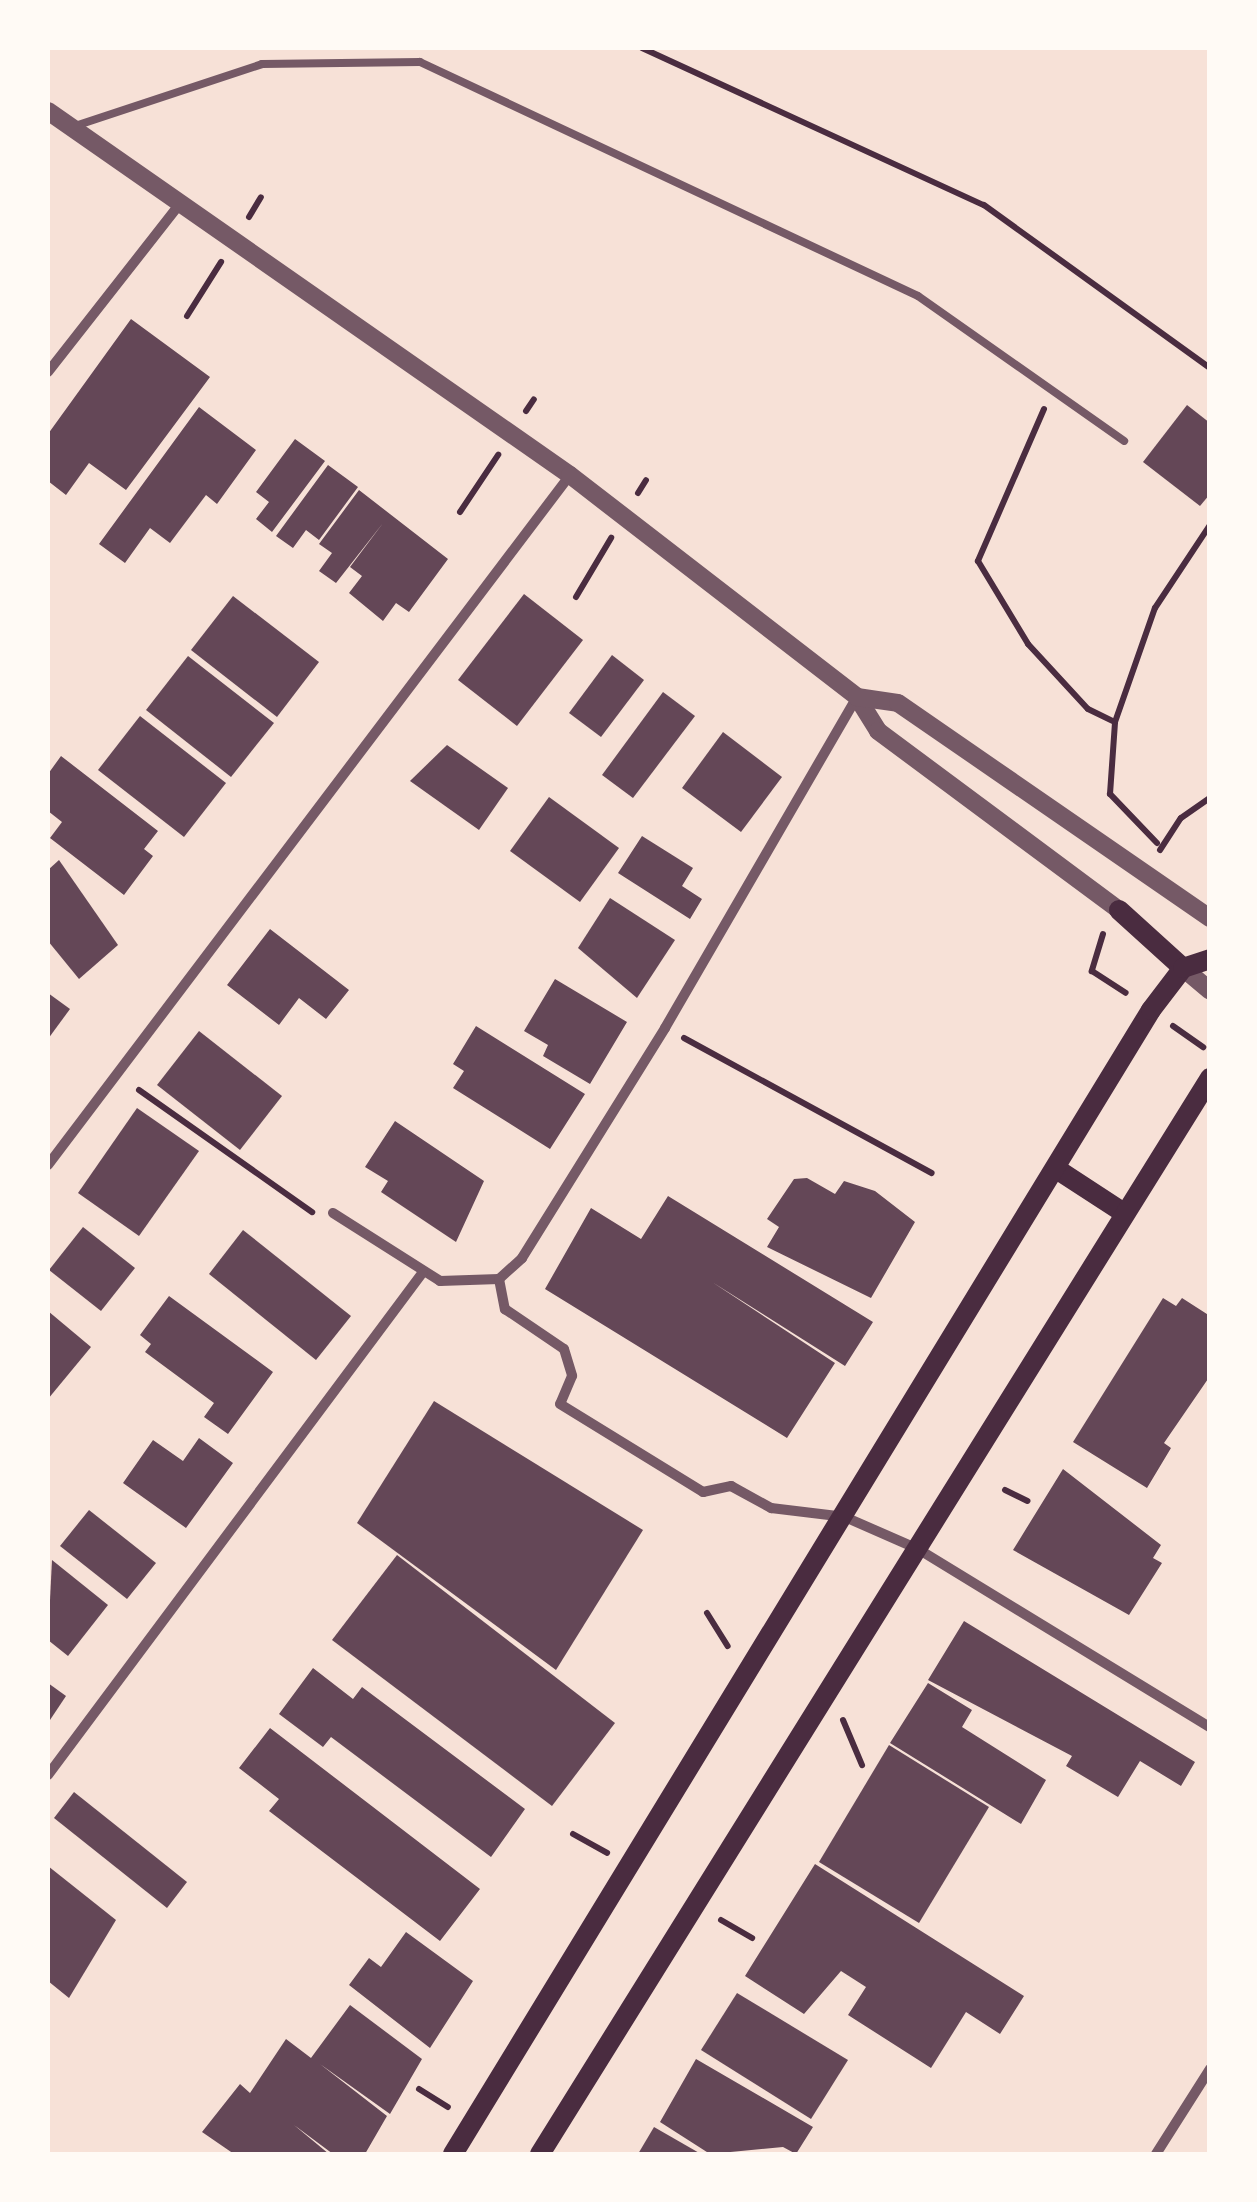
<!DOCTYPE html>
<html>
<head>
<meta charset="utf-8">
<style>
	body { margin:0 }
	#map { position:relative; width:1257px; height:2202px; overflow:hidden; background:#f7e1d7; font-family:Raleway,sans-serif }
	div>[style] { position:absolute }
	.building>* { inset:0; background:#644757 }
	.path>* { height:6px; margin:-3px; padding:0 3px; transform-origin:3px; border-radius:3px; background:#4a2c40 }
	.service>* { height:8px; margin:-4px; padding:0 4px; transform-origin:4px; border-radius:4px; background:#755966 }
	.minor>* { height:10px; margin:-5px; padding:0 5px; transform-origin:5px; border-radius:5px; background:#755966 }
	.tertiary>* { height:18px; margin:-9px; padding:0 9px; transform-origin:9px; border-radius:9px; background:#755966 }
	.secondary>* { height:20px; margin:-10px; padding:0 10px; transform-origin:10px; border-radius:10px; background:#4a2c40 }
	span { translate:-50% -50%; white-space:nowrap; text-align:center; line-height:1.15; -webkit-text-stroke:8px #fffaf5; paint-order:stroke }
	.frame { position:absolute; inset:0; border:50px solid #fffaf5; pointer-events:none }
</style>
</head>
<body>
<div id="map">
	<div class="building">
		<i style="clip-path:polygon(131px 319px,210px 377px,126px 490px,89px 463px,66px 495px,48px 481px,48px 434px)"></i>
		<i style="clip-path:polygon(1187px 405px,1210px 423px,1210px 494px,1200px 506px,1143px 462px)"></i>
		<i style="clip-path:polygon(199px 407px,256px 450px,217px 504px,206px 495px,170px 543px,150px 528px,125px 563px,99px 544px)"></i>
		<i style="clip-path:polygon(295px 439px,325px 461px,272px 532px,256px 519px,269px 502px,256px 492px)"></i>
		<i style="clip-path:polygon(328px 465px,358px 487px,319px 540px,306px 530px,293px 548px,276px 536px)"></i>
		<i style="clip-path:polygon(359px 490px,448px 559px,409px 612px,396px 603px,383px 621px,349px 593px,362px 576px,350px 567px,383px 523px,336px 583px,319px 571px,332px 553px,319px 544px)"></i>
		<i style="clip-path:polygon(524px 594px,583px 640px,517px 726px,458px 680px)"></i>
		<i style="clip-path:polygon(233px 596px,319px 662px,277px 717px,191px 650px)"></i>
		<i style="clip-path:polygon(612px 655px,644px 680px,601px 737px,569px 713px)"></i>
		<i style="clip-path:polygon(188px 656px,274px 723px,231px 777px,146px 710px)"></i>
		<i style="clip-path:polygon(663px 692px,695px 716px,633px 798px,602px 775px)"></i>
		<i style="clip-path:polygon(140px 716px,226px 783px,184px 837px,98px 770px)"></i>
		<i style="clip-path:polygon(723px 732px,782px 777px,741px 832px,682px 788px)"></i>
		<i style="clip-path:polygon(447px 745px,508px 788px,479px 830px,410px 781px)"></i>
		<i style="clip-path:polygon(61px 756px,158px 831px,144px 849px,153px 856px,124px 895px,50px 838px,62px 822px,48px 811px,48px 774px)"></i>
		<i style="clip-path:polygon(549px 797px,619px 848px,580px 902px,510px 851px)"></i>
		<i style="clip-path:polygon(642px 836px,693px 868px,682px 886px,702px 899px,690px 919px,618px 873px)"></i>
		<i style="clip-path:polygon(59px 860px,118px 945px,79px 979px,48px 941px,48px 870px)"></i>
		<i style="clip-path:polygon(610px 898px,675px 940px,637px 998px,578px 948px)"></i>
		<i style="clip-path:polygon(270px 929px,349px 990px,326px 1019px,299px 998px,279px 1025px,227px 985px)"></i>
		<i style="clip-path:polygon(555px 979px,627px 1022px,590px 1084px,543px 1056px,548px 1045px,524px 1031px)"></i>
		<i style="clip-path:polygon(48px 993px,70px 1009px,48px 1039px)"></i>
		<i style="clip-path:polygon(476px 1026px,585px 1094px,550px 1149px,453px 1088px,464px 1071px,453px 1064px)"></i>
		<i style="clip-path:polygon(199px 1031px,282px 1096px,240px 1150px,157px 1085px)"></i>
		<i style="clip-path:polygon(137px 1108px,199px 1151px,139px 1236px,78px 1193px)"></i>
		<i style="clip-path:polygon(395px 1121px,484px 1181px,456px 1242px,381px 1192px,388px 1181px,365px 1167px)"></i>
		<i style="clip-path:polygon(807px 1178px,835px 1194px,844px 1181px,875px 1191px,915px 1222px,871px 1298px,767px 1247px,779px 1227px,767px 1219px,794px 1179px)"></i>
		<i style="clip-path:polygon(668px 1196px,873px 1322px,845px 1366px,712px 1282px,835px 1363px,787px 1438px,545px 1289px,591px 1208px,641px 1239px)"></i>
		<i style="clip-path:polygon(83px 1227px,135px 1268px,101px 1311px,49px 1270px)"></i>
		<i style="clip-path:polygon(243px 1230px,351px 1316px,316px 1360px,209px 1274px)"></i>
		<i style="clip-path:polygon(169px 1296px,273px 1372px,228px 1434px,204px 1417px,214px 1403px,145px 1352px,151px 1344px,140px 1335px)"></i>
		<i style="clip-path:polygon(1163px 1298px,1176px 1306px,1182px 1298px,1210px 1316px,1210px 1376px,1164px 1443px,1171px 1448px,1147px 1488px,1073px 1442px)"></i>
		<i style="clip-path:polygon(48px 1311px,91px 1347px,48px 1399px)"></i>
		<i style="clip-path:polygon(434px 1401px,643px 1530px,556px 1670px,357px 1523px)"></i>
		<i style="clip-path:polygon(199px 1438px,233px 1463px,186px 1528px,123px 1483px,153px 1440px,183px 1461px)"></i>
		<i style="clip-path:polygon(1063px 1469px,1161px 1545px,1153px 1558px,1162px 1563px,1129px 1615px,1013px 1550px)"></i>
		<i style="clip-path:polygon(89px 1510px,156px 1563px,127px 1599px,60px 1546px)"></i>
		<i style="clip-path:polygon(397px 1555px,615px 1723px,552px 1806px,332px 1640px)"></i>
		<i style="clip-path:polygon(52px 1560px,108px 1605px,68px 1656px,48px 1640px)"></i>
		<i style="clip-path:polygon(964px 1621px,1195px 1762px,1181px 1786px,1140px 1761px,1118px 1797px,1066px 1766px,1072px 1756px,928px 1680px)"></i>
		<i style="clip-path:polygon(313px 1668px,353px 1699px,362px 1687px,525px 1809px,491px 1857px,331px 1737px,323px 1747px,279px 1714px)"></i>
		<i style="clip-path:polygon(48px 1683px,66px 1696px,48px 1723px)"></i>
		<i style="clip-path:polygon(928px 1683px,972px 1710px,962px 1727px,1046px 1780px,1021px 1824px,890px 1743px)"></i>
		<i style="clip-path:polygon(270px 1728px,480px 1889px,440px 1941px,269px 1811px,279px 1799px,239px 1768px)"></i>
		<i style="clip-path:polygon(889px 1745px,989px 1807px,919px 1923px,819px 1862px)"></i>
		<i style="clip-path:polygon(74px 1792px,187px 1882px,167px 1908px,54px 1818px)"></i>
		<i style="clip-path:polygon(815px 1864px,1024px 1996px,1000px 2034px,966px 2012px,931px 2068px,848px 2015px,866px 1987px,841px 1971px,804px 2014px,745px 1976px)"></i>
		<i style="clip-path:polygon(48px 1866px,116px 1920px,69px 1998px,48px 1981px)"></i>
		<i style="clip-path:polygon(406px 1932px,473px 1981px,430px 2048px,349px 1985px,369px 1958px,381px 1967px)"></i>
		<i style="clip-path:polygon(737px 1993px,848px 2060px,811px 2119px,701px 2050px)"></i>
		<i style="clip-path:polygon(350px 2005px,422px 2059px,390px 2114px,320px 2064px,387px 2116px,365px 2154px,333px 2154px,294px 2125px,329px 2154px,234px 2154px,202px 2132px,240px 2084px,250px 2093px,286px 2039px,311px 2058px)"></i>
		<i style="clip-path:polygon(696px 2059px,813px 2127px,796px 2154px,783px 2147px,710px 2154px,660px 2122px)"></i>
		<i style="clip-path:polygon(654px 2127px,701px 2154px,638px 2154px)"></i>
	</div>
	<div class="path">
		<i style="left:642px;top:48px;width:376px;rotate:24.7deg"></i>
		<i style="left:984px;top:205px;width:279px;rotate:35.8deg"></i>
		<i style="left:249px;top:217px;width:23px;rotate:-59deg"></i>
		<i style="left:187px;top:316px;width:64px;rotate:-57.8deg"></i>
		<i style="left:1044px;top:409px;width:166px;rotate:113.5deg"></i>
		<i style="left:978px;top:561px;width:97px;rotate:58.9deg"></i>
		<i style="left:1028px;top:644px;width:88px;rotate:47.3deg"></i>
		<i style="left:1088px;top:709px;width:30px;rotate:26deg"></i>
		<i style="left:526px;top:411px;width:14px;rotate:-56deg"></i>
		<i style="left:638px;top:493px;width:15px;rotate:-58deg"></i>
		<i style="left:460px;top:512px;width:69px;rotate:-56.3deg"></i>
		<i style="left:576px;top:597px;width:69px;rotate:-59.3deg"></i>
		<i style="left:1157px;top:843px;width:68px;rotate:-133.8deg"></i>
		<i style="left:1110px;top:794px;width:72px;rotate:-86deg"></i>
		<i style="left:1115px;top:722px;width:121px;rotate:-70.7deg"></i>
		<i style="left:1155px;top:608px;width:100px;rotate:-56.5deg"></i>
		<i style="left:1160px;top:850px;width:38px;rotate:-57deg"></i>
		<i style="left:1181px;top:818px;width:35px;rotate:-35deg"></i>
		<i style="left:1103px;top:934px;width:39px;rotate:107deg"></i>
		<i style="left:1092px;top:971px;width:40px;rotate:32.9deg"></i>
		<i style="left:1173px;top:1026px;width:37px;rotate:35deg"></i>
		<i style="left:684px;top:1038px;width:282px;rotate:28.6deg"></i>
		<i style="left:139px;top:1090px;width:212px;rotate:35.2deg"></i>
		<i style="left:1005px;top:1490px;width:25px;rotate:26deg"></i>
		<i style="left:707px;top:1613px;width:39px;rotate:58deg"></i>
		<i style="left:843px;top:1720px;width:49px;rotate:67.1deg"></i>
		<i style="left:573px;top:1834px;width:39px;rotate:29deg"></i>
		<i style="left:721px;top:1920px;width:36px;rotate:30deg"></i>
		<i style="left:419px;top:2089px;width:34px;rotate:32deg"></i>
	</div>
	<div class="service">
		<i style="left:75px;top:126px;width:197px;rotate:-18.3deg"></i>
		<i style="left:262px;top:64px;width:158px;rotate:-0.7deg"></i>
		<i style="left:420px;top:62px;width:550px;rotate:25.17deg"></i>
		<i style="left:918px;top:296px;width:252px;rotate:35.1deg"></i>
	</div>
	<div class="minor">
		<i style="left:48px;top:372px;width:212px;rotate:-51.9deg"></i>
		<i style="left:48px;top:1165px;width:865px;rotate:-52.89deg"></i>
		<i style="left:333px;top:1213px;width:127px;rotate:32.4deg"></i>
		<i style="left:440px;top:1281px;width:59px;rotate:-1.9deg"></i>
		<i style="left:499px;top:1279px;width:31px;rotate:79deg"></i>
		<i style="left:505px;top:1309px;width:71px;rotate:34.1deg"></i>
		<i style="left:564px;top:1349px;width:28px;rotate:73deg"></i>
		<i style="left:572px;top:1376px;width:30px;rotate:113deg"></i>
		<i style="left:560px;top:1404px;width:168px;rotate:31.6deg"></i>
		<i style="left:703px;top:1492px;width:29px;rotate:-12deg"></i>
		<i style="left:731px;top:1486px;width:46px;rotate:28.8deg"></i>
		<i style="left:771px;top:1508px;width:75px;rotate:6.9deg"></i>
		<i style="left:845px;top:1517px;width:80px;rotate:23.7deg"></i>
		<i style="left:918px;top:1549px;width:342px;rotate:31.4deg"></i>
		<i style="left:499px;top:1279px;width:31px;rotate:-42deg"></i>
		<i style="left:522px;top:1258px;width:271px;rotate:-58.1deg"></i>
		<i style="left:665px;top:1028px;width:383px;rotate:-59.9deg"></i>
		<i style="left:48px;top:1775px;width:627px;rotate:-53.29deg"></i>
		<i style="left:1156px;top:2154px;width:101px;rotate:-57.6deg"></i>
	</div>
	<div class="tertiary">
		<i style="left:48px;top:111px;width:636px;rotate:34.89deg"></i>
		<i style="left:570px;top:475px;width:363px;rotate:37.7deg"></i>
		<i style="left:857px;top:697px;width:40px;rotate:58deg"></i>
		<i style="left:878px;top:731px;width:300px;rotate:36.6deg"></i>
		<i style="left:857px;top:697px;width:41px;rotate:8.3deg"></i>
		<i style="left:898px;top:703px;width:379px;rotate:34.6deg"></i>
		<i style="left:1183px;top:968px;width:35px;rotate:40deg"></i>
	</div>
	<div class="secondary">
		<i style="left:1119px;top:910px;width:86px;rotate:42.2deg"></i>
		<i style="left:1058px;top:1170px;width:79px;rotate:33.1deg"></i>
		<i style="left:453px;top:2154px;width:1340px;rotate:-58.61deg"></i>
		<i style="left:1151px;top:1010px;width:53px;rotate:-52.7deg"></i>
		<i style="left:1183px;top:968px;width:28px;rotate:-18deg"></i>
		<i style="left:540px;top:2154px;width:1268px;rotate:-58.09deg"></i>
	</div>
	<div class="frame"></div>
</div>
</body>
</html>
